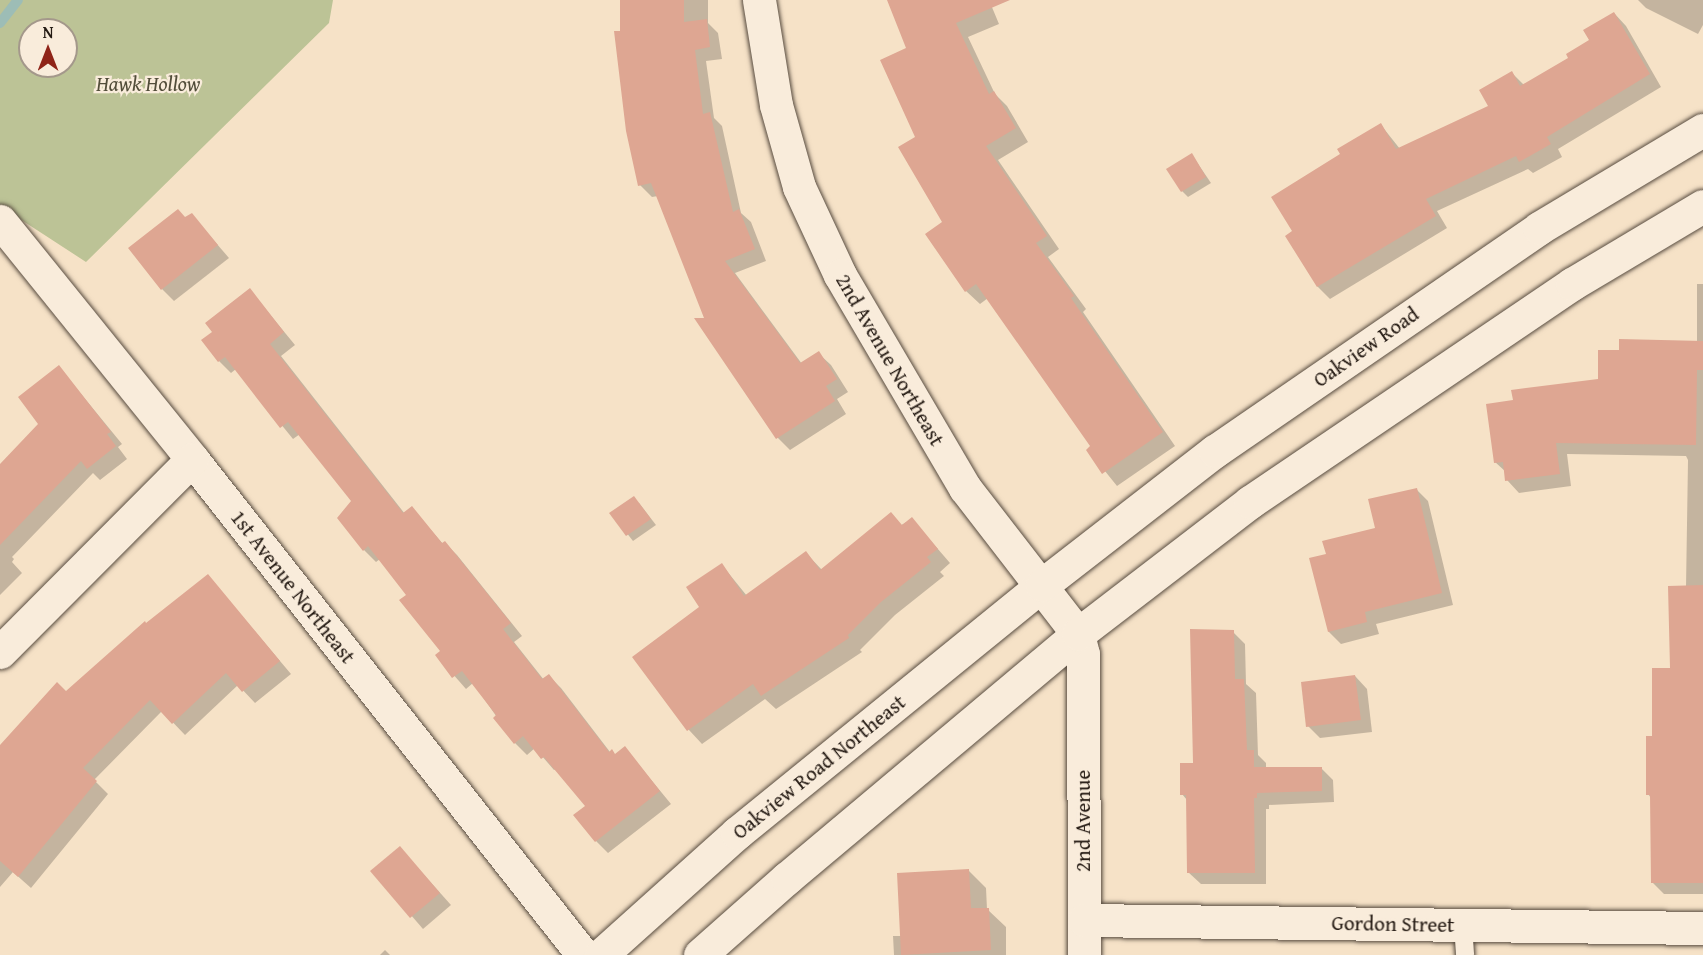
<!DOCTYPE html>
<html>
<head>
<meta charset="utf-8">
<style>
	body { margin:0 }
	#map { position:relative; width:1703px; height:955px; overflow:hidden; background:#f6e2c7; font-family:"Gentium Book Plus",serif }
	div>[style] { position:absolute }
	.green>* { inset:0; background:#bcc396 }
	.shadow>* { inset:0; background:#0003 }
	.stream>* { height:10px; margin:-5px; padding:0 5px; transform-origin:5px; border-radius:5px; background:#9dbdb6 }
	.building>* { inset:0; background:#dea692 }
	.roads { filter:drop-shadow(0 0 2px #584c40) drop-shadow(0 0 2px #584c40) }
	.service>* { height:18px; margin:-9px; padding:0 9px; transform-origin:9px; border-radius:9px; background:#f9ecdb }
	.minor>* { height:33px; margin:-16.5px; padding:0 16.5px; transform-origin:16.5px; border-radius:16.5px; background:#f9ecdb }
	span { translate:-50% -50%; white-space:nowrap; text-align:center; line-height:1.15; -webkit-text-stroke:4.5px #f9ecdb; paint-order:stroke }
	.park-label { font-size:21px; color:#524d3a; font-style:italic }
	.street-label { font-size:21px; color:#241a13 }
	.north { position:absolute; left:18px; top:18px; width:60px; height:60px; box-sizing:border-box; background:#f9ecdb; border:2px solid #a4988b; border-radius:50%; rotate:0deg; font-size:16px; font-weight:700; line-height:24px; text-align:center; color:#241a13 }
	.north::after { content:''; display:block; margin:auto; width:21px; height:27px; background:#8f2418; clip-path:polygon(50% 0,100% 100%,50% 72%,0 100%) }
</style>
</head>
<body>
<div id="map">
	<div class="green">
		<i style="clip-path:polygon(evenodd,0 0,333px 0,329px 23px,86px 262px,0 206px,0 0,30px 30px,66px 30px,66px 66px,30px 66px,30px 30px)"></i>
	</div>
	<div class="shadow">
		<i style="clip-path:polygon(622px 0,708px 0,708px 23px,718px 33px,722px 59px,706px 61px,714px 118px,722px 126px,741px 213px,751px 222px,766px 261px,735px 273px,802px 364px,818px 353px,831px 365px,848px 392px,837px 399px,846px 414px,790px 450px,778px 438px,706px 320px,658px 196px,652px 197px,640px 185px,622px 32px)"></i>
		<i style="clip-path:polygon(894px 0,989px 0,999px 24px,968px 37px,995px 94px,1007px 106px,1028px 142px,998px 160px,1059px 249px,1048px 257px,1086px 309px,1083px 312px,1175px 446px,1117px 486px,1088px 450px,1092px 447px,988px 298px,980px 304px,966px 291px,927px 235px,944px 223px,917px 138px,908px 49px)"></i>
		<i style="clip-path:polygon(1638px 0,1703px 0,1703px 25px,1698px 34px,1646px 8px)"></i>
		<i style="clip-path:polygon(1614px 13px,1626px 26px,1661px 87px,1558px 149px,1562px 157px,1533px 173px,1528px 169px,1437px 211px,1447px 228px,1330px 299px,1318px 287px,1287px 236px,1294px 231px,1343px 155px,1381px 125px,1400px 149px,1490px 107px,1512px 73px,1524px 85px,1570px 59px,1591px 41px)"></i>
		<i style="clip-path:polygon(1192px 155px,1211px 183px,1188px 197px,1182px 191px)"></i>
		<i style="clip-path:polygon(192px 215px,229px 258px,174px 301px,162px 289px,186px 219px)"></i>
		<i style="clip-path:polygon(1697px 284px,1703px 284px,1703px 894px,1664px 894px,1652px 882px,1651px 798px,1648px 794px,1654px 737px,1672px 669px,1686px 587px,1688px 460px,1686px 456px,1567px 454px,1571px 486px,1519px 493px,1507px 480px,1506px 472px,1495px 462px,1515px 402px,1599px 380px,1621px 352px,1697px 342px)"></i>
		<i style="clip-path:polygon(250px 290px,295px 345px,281px 356px,405px 514px,412px 508px,443px 544px,445px 543px,457px 555px,522px 636px,514px 642px,544px 680px,549px 676px,561px 688px,610px 752px,616px 755px,625px 748px,671px 804px,608px 853px,596px 841px,587px 806px,556px 769px,554px 770px,535px 748px,527px 755px,515px 743px,473px 683px,466px 689px,437px 656px,442px 652px,408px 595px,380px 559px,376px 562px,364px 550px,339px 518px,353px 501px,300px 434px,293px 439px,236px 369px,231px 373px,219px 361px,214px 332px)"></i>
		<i style="clip-path:polygon(59px 367px,122px 444px,118px 447px,127px 459px,100px 480px,93px 473px,12px 557px,14px 559px,12px 562px,22px 573px,0 595px,0 466px,40px 424px)"></i>
		<i style="clip-path:polygon(1416px 489px,1428px 501px,1453px 605px,1376px 624px,1379px 634px,1341px 644px,1329px 632px,1327px 555px,1377px 529px)"></i>
		<i style="clip-path:polygon(639px 503px,656px 525px,633px 541px,611px 513px)"></i>
		<i style="clip-path:polygon(912px 519px,950px 563px,940px 572px,944px 576px,895px 615px,860px 650px,862px 652px,776px 709px,765px 699px,702px 744px,689px 730px,634px 657px,701px 607px,722px 565px,747px 596px,806px 553px,822px 570px)"></i>
		<i style="clip-path:polygon(208px 576px,291px 674px,255px 703px,238px 685px,185px 735px,162px 711px,94px 780px,108px 794px,31px 888px,13px 872px,0 887px,0 748px)"></i>
		<i style="clip-path:polygon(1233px 632px,1245px 644px,1246px 684px,1256px 693px,1258px 755px,1266px 763px,1266px 768px,1321px 768px,1333px 780px,1334px 802px,1269px 805px,1269px 809px,1266px 809px,1266px 884px,1201px 884px,1188px 872px,1187px 800px,1182px 794px,1195px 765px)"></i>
		<i style="clip-path:polygon(1355px 676px,1367px 689px,1372px 732px,1320px 738px,1308px 726px)"></i>
		<i style="clip-path:polygon(400px 848px,451px 905px,423px 929px,373px 871px)"></i>
		<i style="clip-path:polygon(969px 871px,986px 888px,987px 909px,1006px 927px,1006px 955px,894px 955px,893px 936px,902px 936px)"></i>
		<i style="clip-path:polygon(385px 950px,390px 955px,380px 955px)"></i>
	</div>
	<div class="stream">
		<i style="left:0;top:23px;width:29px;rotate:-52deg"></i>
	</div>
	<div class="building">
		<i style="clip-path:polygon(620px 0,684px 0,684px 22px,707px 19px,710px 47px,695px 50px,703px 114px,710px 112px,733px 212px,739px 209px,755px 249px,725px 261px,800px 363px,819px 351px,837px 379px,826px 386px,835px 401px,776px 439px,694px 318px,704px 318px,651px 183px,638px 186px,626px 131px,614px 31px,620px 31px)"></i>
		<i style="clip-path:polygon(887px 0,1010px 0,956px 23px,989px 94px,994px 91px,1016px 128px,986px 146px,1047px 236px,1036px 243px,1074px 296px,1071px 298px,1163px 432px,1102px 474px,1086px 450px,1090px 446px,976px 284px,965px 292px,925px 234px,942px 222px,898px 147px,915px 137px,880px 60px,906px 48px)"></i>
		<i style="clip-path:polygon(1614px 12px,1650px 74px,1547px 137px,1551px 144px,1519px 162px,1516px 156px,1426px 199px,1436px 216px,1317px 287px,1285px 236px,1292px 231px,1271px 197px,1340px 154px,1337px 149px,1381px 123px,1396px 149px,1488px 106px,1479px 90px,1512px 71px,1520px 86px,1568px 58px,1566px 54px,1589px 40px,1583px 30px)"></i>
		<i style="clip-path:polygon(1192px 153px,1206px 177px,1181px 192px,1166px 169px)"></i>
		<i style="clip-path:polygon(178px 209px,185px 217px,192px 213px,218px 245px,161px 290px,128px 248px)"></i>
		<i style="clip-path:polygon(250px 288px,284px 332px,270px 344px,403px 513px,412px 506px,442px 543px,445px 541px,511px 623px,503px 629px,542px 679px,549px 674px,609px 752px,612px 749px,615px 754px,625px 746px,660px 791px,595px 842px,573px 815px,585px 806px,544px 757px,541px 759px,523px 736px,514px 744px,493px 718px,496px 715px,462px 671px,452px 678px,435px 655px,440px 651px,399px 600px,406px 595px,368px 546px,363px 551px,337px 518px,351px 501px,288px 422px,280px 428px,225px 357px,218px 362px,201px 340px,212px 332px,205px 323px)"></i>
		<i style="clip-path:polygon(1619px 339px,1703px 341px,1703px 370px,1697px 370px,1696px 445px,1556px 443px,1560px 474px,1505px 481px,1503px 462px,1494px 463px,1486px 404px,1513px 400px,1511px 390px,1598px 379px,1598px 350px,1619px 350px)"></i>
		<i style="clip-path:polygon(59px 365px,111px 432px,107px 434px,116px 446px,87px 469px,81px 461px,0 545px,0 464px,38px 424px,18px 397px)"></i>
		<i style="clip-path:polygon(1417px 488px,1442px 593px,1365px 612px,1367px 622px,1328px 632px,1309px 558px,1326px 554px,1322px 541px,1375px 528px,1368px 499px)"></i>
		<i style="clip-path:polygon(634px 496px,651px 519px,626px 536px,609px 513px)"></i>
		<i style="clip-path:polygon(891px 512px,902px 525px,912px 517px,938px 549px,927px 557px,931px 562px,881px 602px,848px 635px,849px 638px,761px 696px,753px 684px,687px 731px,632px 657px,699px 607px,686px 587px,722px 563px,744px 596px,806px 551px,820px 570px)"></i>
		<i style="clip-path:polygon(208px 574px,280px 661px,242px 692px,226px 673px,172px 724px,150px 700px,83px 768px,97px 781px,18px 877px,0 861px,0 745px,57px 682px,66px 691px,145px 621px,146px 623px)"></i>
		<i style="clip-path:polygon(1703px 585px,1703px 883px,1651px 883px,1650px 795px,1646px 795px,1646px 736px,1652px 736px,1652px 668px,1670px 668px,1668px 586px)"></i>
		<i style="clip-path:polygon(1190px 629px,1234px 630px,1235px 679px,1244px 679px,1247px 750px,1254px 750px,1254px 767px,1322px 767px,1322px 791px,1257px 793px,1257px 798px,1254px 798px,1255px 873px,1187px 873px,1186px 795px,1180px 795px,1180px 763px,1193px 763px)"></i>
		<i style="clip-path:polygon(1355px 675px,1361px 720px,1306px 727px,1301px 682px)"></i>
		<i style="clip-path:polygon(400px 846px,440px 893px,410px 918px,370px 871px)"></i>
		<i style="clip-path:polygon(969px 869px,971px 908px,989px 908px,991px 950px,901px 955px,897px 873px)"></i>
	</div>
	<div class="roads">
		<div class="service">
			<i style="left:1463px;top:925px;width:30px;rotate:86deg"></i>
		</div>
		<div class="minor">
			<i style="left:759px;top:0;width:106px;rotate:80.8deg"></i>
			<i style="left:776px;top:105px;width:85px;rotate:74.3deg"></i>
			<i style="left:799px;top:187px;width:97px;rotate:65deg"></i>
			<i style="left:840px;top:275px;width:247px;rotate:59.6deg"></i>
			<i style="left:965px;top:488px;width:185px;rotate:52.3deg"></i>
			<i style="left:1078px;top:634px;width:21px;rotate:76deg"></i>
			<i style="left:1083px;top:654px;width:301px;rotate:89.8deg"></i>
			<i style="left:0;top:221px;width:306px;rotate:51.1deg"></i>
			<i style="left:192px;top:459px;width:632px;rotate:51.75deg"></i>
			<i style="left:0;top:652px;width:272px;rotate:-45.1deg"></i>
			<i style="left:1084px;top:920px;width:619px;rotate:0.74deg"></i>
			<i style="left:601px;top:955px;width:183px;rotate:-41.9deg"></i>
			<i style="left:737px;top:833px;width:393px;rotate:-39.1deg"></i>
			<i style="left:1042px;top:585px;width:219px;rotate:-37.8deg"></i>
			<i style="left:1215px;top:451px;width:393px;rotate:-34.5deg"></i>
			<i style="left:1539px;top:228px;width:191px;rotate:-30.9deg"></i>
			<i style="left:700px;top:955px;width:116px;rotate:-41.5deg"></i>
			<i style="left:787px;top:878px;width:380px;rotate:-40deg"></i>
			<i style="left:1078px;top:634px;width:217px;rotate:-37.5deg"></i>
			<i style="left:1250px;top:502px;width:389px;rotate:-34.1deg"></i>
			<i style="left:1572px;top:284px;width:152px;rotate:-30.8deg"></i>
		</div>
	</div>
	<div class="park-label">
		<span style="left:148px;top:84px">Hawk Hollow</span>
	</div>
	<div class="street-label">
		<span style="left:1366px;top:347px;rotate:-35deg">Oakview Road</span>
		<span style="left:890px;top:360px;rotate:60deg">2nd Avenue Northeast</span>
		<span style="left:293px;top:587px;rotate:52deg">1st Avenue Northeast</span>
		<span style="left:819px;top:767px;rotate:-39deg">Oakview Road Northeast</span>
		<span style="left:1083px;top:821px;rotate:-90deg">2nd Avenue</span>
		<span style="left:1393px;top:924px;rotate:1deg">Gordon Street</span>
	</div>
	<div class="north">N</div>
</div>
</body>
</html>
